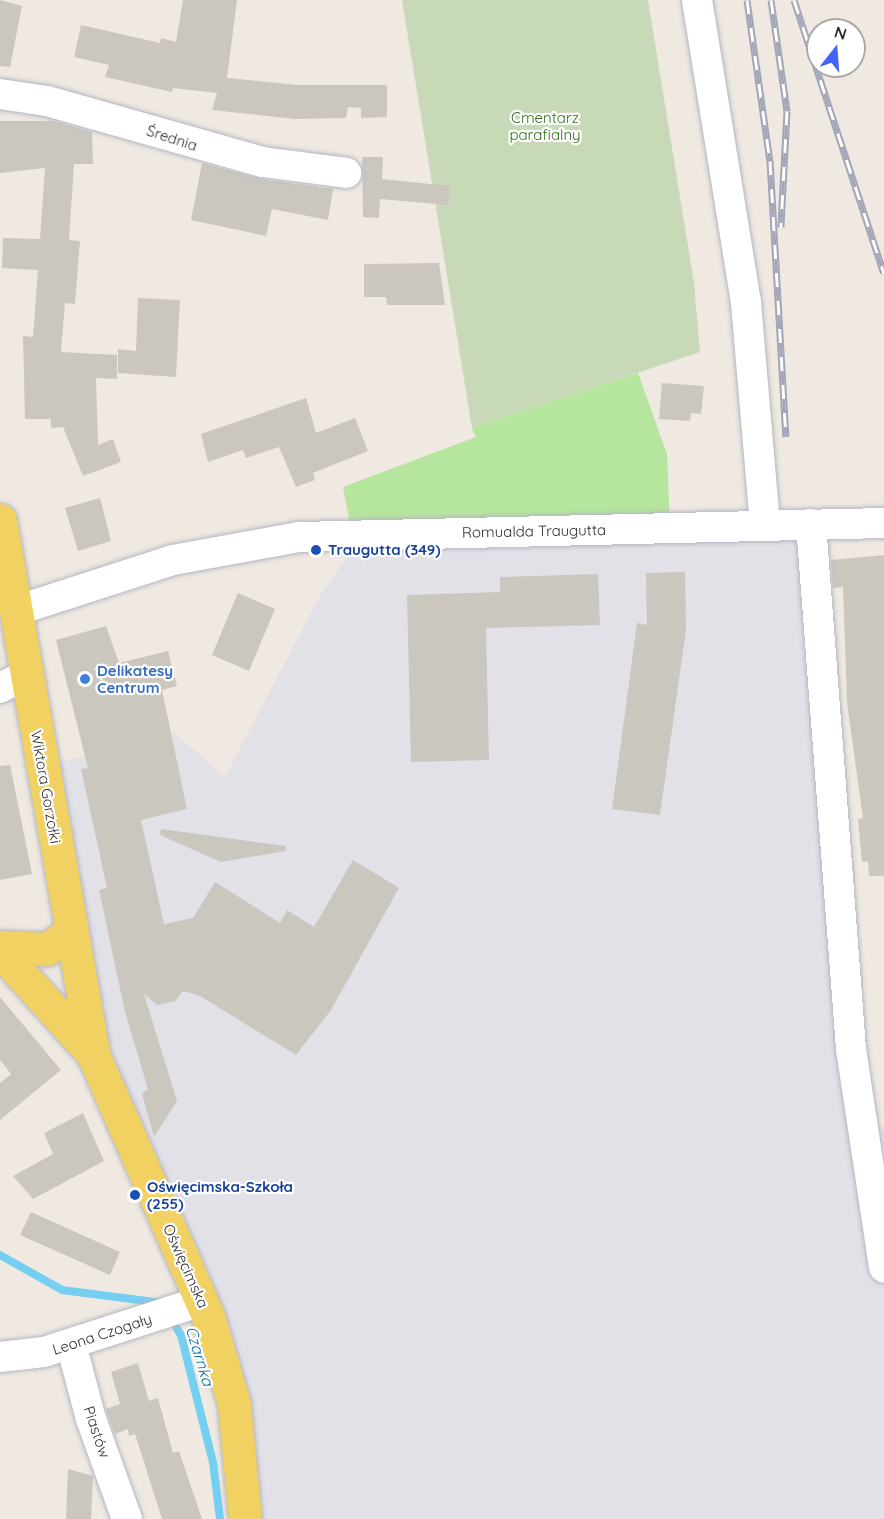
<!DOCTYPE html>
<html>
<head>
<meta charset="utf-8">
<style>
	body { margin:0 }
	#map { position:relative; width:884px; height:1519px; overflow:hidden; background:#efe9e1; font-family:Quicksand,sans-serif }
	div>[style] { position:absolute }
	.industrial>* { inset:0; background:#e3e1e8 }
	.green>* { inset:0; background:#b6e59e }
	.cemetery>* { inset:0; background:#c8d9b8 }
	.stream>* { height:8px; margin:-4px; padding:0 4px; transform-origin:4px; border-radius:4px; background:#75cff0 }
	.building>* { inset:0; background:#cbc7bf }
	.roads { filter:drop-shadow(0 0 2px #b4b7c1) drop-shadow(0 0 2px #b4b7c1) }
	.minor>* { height:30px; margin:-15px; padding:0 15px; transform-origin:15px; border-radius:15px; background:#fff }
	.major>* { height:33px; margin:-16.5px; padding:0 16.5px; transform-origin:16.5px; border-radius:16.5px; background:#f2d163 }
	.rail>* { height:7px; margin-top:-3.5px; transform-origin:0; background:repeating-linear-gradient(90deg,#fff 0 14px,#a3a6b8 0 28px); box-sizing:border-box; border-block:2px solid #a3a6b8 }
	.dots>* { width:16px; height:16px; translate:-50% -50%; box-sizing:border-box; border:3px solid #fff; border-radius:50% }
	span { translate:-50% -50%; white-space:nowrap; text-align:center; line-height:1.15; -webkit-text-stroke:4.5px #fff; paint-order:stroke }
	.park-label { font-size:15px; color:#2c6e1b }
	.street-label { font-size:15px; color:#2e2e2e }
	.transit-label { font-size:15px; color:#164399; font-weight:700 }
	.left { translate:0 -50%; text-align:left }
	.shop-label { font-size:15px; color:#366cbe; font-weight:700 }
	.water-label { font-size:16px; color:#0d6fa3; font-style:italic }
	.north { position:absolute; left:806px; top:18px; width:60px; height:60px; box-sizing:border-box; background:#fff; border:2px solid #ababab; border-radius:50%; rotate:17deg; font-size:16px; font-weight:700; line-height:24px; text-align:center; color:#2e2e2e }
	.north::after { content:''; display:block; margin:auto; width:21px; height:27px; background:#4264fb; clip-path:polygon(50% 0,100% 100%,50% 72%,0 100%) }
</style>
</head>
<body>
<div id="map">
	<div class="industrial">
		<i style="clip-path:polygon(811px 524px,861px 1128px,884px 1127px,884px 1519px,245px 1519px,238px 1430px,112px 1101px,42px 767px,174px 732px,225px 777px,318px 599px,345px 560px,352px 534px)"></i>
	</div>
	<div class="green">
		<i style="clip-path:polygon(638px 373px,667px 454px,670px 528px,352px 534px,343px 487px,476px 437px,472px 428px)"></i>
	</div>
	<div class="cemetery">
		<i style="clip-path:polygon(402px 0,648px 0,694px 283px,700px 352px,472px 428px)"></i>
	</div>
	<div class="stream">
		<i style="left:0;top:1255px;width:71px;rotate:29.4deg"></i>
		<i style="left:62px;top:1290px;width:101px;rotate:7.4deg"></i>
		<i style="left:170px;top:1317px;width:21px;rotate:59deg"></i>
		<i style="left:181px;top:1335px;width:131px;rotate:75.9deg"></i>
		<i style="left:213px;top:1462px;width:57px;rotate:83deg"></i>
	</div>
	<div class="building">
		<i style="clip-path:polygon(0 0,22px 6px,10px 67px,0 66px)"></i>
		<i style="clip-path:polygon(183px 0,237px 0,227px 78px,298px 85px,387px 85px,387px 117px,361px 118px,361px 108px,348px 107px,346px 118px,295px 119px,212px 110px,217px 93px,173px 88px,172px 92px,105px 77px,109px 65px,74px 57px,81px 25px,160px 43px,161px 38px,176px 42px)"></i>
		<i style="clip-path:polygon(0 121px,54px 121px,92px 132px,93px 164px,74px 164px,69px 240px,80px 241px,75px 304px,65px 303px,61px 352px,117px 355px,117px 379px,96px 378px,98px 445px,113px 439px,121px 462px,83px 476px,63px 427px,51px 428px,51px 419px,25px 419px,23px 336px,33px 337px,38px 270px,2px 268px,3px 238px,40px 239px,45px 168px,0 173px)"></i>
		<i style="clip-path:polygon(362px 157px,383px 157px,382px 179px,450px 186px,448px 205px,380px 199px,379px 218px,363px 217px)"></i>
		<i style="clip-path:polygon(202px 163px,261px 179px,333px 189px,328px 220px,272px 209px,266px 236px,191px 220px)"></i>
		<i style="clip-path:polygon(439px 263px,445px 305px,387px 305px,386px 297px,364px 297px,364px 264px)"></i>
		<i style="clip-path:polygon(138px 298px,180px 300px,176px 377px,118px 373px,118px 349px,136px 351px)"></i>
		<i style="clip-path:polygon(662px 383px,704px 386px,701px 414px,691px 413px,690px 421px,659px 419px)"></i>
		<i style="clip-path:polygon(306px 398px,316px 433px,355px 418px,368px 451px,313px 473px,315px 480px,296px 487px,279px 447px,246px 458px,243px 450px,208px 462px,201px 434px)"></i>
		<i style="clip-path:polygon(100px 498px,111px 541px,78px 551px,65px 508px)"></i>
		<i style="clip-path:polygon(884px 555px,884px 876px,869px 876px,868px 861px,862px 862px,858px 819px,863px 818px,847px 703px,843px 587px,833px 588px,831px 560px)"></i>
		<i style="clip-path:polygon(685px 572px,686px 630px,660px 815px,612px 809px,637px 623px,647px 625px,646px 573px)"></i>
		<i style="clip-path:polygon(598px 574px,600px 625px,486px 628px,489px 760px,411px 762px,407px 595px,500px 592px,500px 577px)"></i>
		<i style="clip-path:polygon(238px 593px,275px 609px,249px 671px,212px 655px)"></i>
		<i style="clip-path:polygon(106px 626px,119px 663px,168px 651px,177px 686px,162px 690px,187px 809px,141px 820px,164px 924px,193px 918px,215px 882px,280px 923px,287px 910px,314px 927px,353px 860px,399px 888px,331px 1010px,296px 1055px,200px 996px,183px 991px,175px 1001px,157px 1005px,144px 994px,177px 1101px,154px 1137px,142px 1094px,148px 1089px,125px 1012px,99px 890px,107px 888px,81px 769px,88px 768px,56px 640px)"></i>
		<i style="clip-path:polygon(10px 765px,32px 874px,0 880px,0 766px)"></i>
		<i style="clip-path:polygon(161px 829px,286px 846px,286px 851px,221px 862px,160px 835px)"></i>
		<i style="clip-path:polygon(0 997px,61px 1070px,0 1120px,0 1083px,11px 1074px,0 1060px)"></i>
		<i style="clip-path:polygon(83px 1113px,104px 1161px,33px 1199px,13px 1176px,53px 1154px,44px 1133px)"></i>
		<i style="clip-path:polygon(31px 1212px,120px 1252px,110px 1275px,20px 1235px)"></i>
		<i style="clip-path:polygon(138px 1363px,149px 1401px,158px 1398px,173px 1453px,179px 1451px,202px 1519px,162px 1519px,135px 1434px,129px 1436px,128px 1429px,115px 1434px,106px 1409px,120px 1404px,111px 1372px)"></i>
		<i style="clip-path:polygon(68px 1469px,93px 1476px,91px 1519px,66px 1519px)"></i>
	</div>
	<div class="roads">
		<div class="minor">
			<i style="left:697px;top:0;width:307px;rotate:80.8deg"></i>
			<i style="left:746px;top:303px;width:223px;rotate:85.1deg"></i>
			<i style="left:0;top:94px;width:48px;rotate:8.5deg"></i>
			<i style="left:47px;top:101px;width:224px;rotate:15.8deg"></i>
			<i style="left:263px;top:162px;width:84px;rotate:7.5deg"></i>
			<i style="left:811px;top:524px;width:527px;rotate:85.64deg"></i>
			<i style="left:851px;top:1049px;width:221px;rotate:81.4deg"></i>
			<i style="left:15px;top:611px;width:166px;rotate:-17.9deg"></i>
			<i style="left:173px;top:560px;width:128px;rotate:-10.3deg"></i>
			<i style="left:299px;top:537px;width:585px;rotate:-1.37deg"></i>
			<i style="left:0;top:688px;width:29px;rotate:-27deg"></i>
			<i style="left:71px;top:1344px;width:78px;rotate:75.1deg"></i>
			<i style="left:91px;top:1419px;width:106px;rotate:70.2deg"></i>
			<i style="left:0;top:1357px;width:44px;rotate:-6.5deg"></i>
			<i style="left:44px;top:1352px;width:166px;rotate:-17.9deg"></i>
		</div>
		<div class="major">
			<i style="left:0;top:520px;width:540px;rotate:80.08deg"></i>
			<i style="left:0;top:947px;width:47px;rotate:2.4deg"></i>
			<i style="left:47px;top:949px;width:29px;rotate:-35deg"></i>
			<i style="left:0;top:951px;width:139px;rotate:47.9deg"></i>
			<i style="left:93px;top:1054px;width:286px;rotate:66.3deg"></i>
			<i style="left:208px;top:1316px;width:92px;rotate:73.5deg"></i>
			<i style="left:234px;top:1404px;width:116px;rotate:84.5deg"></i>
		</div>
	</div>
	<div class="rail">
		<i style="left:747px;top:0;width:163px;rotate:81.9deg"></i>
		<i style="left:770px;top:161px;width:276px;rotate:86.7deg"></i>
		<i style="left:771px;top:0;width:112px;rotate:81.8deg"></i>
		<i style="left:787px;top:111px;width:116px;rotate:93deg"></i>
		<i style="left:794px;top:0;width:287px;rotate:71.8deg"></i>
	</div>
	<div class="dots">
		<i style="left:316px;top:550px;background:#1a4fb4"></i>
		<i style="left:85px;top:679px;background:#3f7fe0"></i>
		<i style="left:135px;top:1195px;background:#1a4fb4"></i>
	</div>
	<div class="park-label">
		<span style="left:545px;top:126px">Cmentarz<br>parafialny</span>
	</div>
	<div class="street-label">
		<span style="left:172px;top:138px;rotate:18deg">Średnia</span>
		<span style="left:534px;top:531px;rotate:-1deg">Romualda Traugutta</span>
		<span style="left:46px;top:787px;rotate:80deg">Wiktora Gorzołki</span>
		<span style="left:186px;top:1266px;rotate:66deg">Oświęcimska</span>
		<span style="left:102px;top:1334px;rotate:-18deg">Leona Czogały</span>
		<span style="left:97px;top:1432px;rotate:71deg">Piastów</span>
	</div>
	<div class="transit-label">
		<span class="left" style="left:328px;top:550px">Traugutta (349)</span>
		<span class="left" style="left:147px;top:1195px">Oświęcimska-Szkoła<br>(255)</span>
	</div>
	<div class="shop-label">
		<span class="left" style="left:97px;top:679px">Delikatesy<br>Centrum</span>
	</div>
	<div class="water-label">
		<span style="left:200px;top:1356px;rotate:73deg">Czarnka</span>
	</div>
	<div class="north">N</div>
</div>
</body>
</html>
